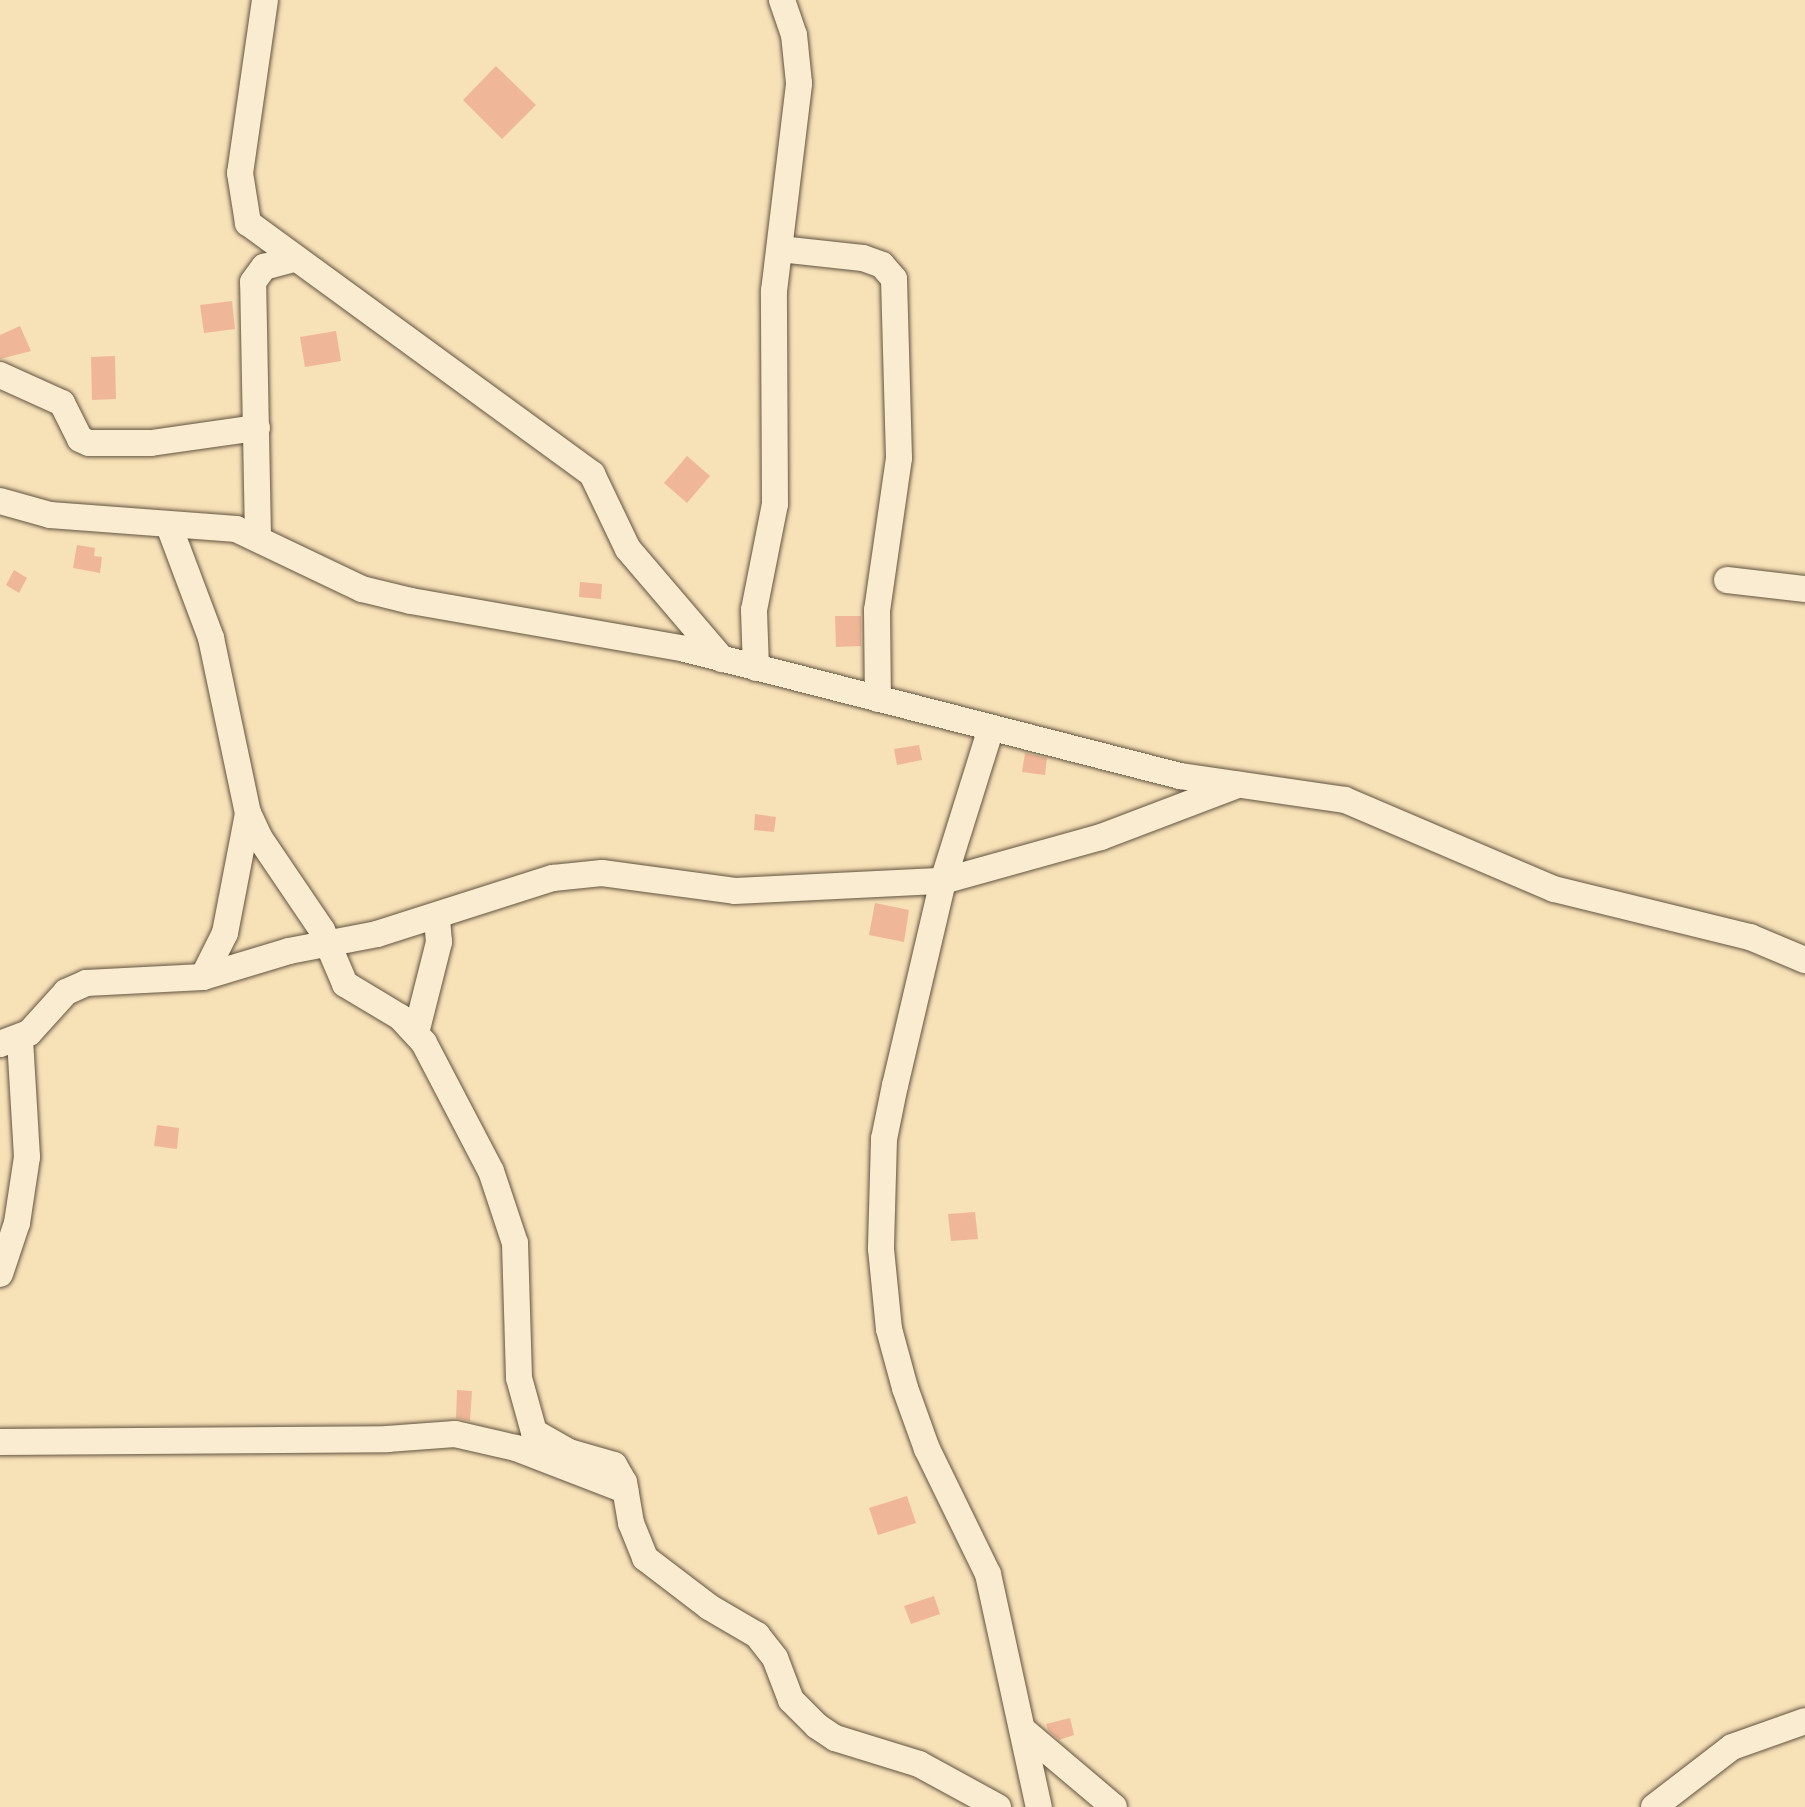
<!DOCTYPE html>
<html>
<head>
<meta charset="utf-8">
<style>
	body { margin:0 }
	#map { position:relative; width:1805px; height:1807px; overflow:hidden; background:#f7e1b7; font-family:"IM FELL English",serif }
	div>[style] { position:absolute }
	.building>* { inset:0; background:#efb797 }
	.roads { filter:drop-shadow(0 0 2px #625441) drop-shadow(0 0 2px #625441) }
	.minor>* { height:26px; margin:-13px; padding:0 13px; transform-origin:13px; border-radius:13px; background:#faecd0 }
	span { translate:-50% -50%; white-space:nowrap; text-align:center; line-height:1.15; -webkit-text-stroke:6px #faecd0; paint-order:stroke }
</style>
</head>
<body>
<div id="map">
	<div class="building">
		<i style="clip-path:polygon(496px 66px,536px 105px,502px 139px,463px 100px)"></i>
		<i style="clip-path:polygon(232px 301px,235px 329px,204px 333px,200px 305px)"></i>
		<i style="clip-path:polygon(20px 326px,31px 351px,0 359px,0 335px)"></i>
		<i style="clip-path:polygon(336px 331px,341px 361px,305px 367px,300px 337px)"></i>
		<i style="clip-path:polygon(115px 356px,116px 399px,92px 400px,91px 357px)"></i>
		<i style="clip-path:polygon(687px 456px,710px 476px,687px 503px,664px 483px)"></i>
		<i style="clip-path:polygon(77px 545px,95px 548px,94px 556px,102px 557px,100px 573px,73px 568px)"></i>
		<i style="clip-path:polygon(14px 570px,27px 578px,19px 593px,6px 585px)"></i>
		<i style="clip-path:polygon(580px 582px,602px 584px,601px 599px,579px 597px)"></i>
		<i style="clip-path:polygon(835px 616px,861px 616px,861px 646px,836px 647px)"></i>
		<i style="clip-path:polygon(919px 745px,922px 760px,897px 765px,894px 749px)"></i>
		<i style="clip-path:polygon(1025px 753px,1047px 758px,1045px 775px,1022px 772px)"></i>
		<i style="clip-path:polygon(755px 814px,776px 817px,774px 832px,754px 830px)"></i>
		<i style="clip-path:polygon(875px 903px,909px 910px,904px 942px,869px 935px)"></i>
		<i style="clip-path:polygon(157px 1125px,179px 1128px,177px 1149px,154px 1146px)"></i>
		<i style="clip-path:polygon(975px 1212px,978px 1239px,951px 1241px,948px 1214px)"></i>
		<i style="clip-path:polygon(457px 1390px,472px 1391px,470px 1421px,456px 1418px)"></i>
		<i style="clip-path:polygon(907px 1496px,916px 1523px,878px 1535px,869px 1508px)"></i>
		<i style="clip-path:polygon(934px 1596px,940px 1614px,911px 1624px,904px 1606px)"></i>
		<i style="clip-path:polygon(1070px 1718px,1074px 1735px,1059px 1740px,1048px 1730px,1046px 1724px)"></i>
	</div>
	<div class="roads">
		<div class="minor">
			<i style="left:265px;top:0;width:175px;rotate:98.2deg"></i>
			<i style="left:240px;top:173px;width:51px;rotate:80.9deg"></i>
			<i style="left:248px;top:223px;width:426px;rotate:36.1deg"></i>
			<i style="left:592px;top:474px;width:83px;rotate:64.4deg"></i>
			<i style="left:628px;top:549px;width:145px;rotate:49.5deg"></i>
			<i style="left:780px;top:249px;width:83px;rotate:6.2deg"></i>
			<i style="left:863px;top:258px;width:20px;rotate:20deg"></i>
			<i style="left:882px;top:265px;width:18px;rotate:49deg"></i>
			<i style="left:894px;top:279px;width:179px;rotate:88.4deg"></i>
			<i style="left:899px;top:458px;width:154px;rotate:98.2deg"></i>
			<i style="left:877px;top:610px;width:89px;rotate:89.4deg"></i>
			<i style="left:0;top:375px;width:68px;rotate:24.3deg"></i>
			<i style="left:62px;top:403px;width:40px;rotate:63.4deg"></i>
			<i style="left:80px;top:439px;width:10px;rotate:24deg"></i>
			<i style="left:89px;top:443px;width:62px"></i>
			<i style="left:151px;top:443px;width:107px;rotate:-8.1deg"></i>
			<i style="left:0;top:501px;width:52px;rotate:15.6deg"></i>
			<i style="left:50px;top:515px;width:187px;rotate:4.3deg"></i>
			<i style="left:236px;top:529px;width:140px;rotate:25.5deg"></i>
			<i style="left:362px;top:589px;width:50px;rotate:13.8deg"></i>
			<i style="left:411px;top:601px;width:278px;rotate:9.9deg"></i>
			<i style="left:685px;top:649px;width:511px;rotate:14.39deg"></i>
			<i style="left:1180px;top:776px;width:167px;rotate:8.3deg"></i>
			<i style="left:1345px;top:800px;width:227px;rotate:23.1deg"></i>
			<i style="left:1554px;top:889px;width:202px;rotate:13.8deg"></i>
			<i style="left:1750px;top:937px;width:60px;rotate:22.7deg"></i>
			<i style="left:169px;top:526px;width:120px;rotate:69.4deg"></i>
			<i style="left:211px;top:638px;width:179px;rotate:78.1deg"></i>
			<i style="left:248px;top:813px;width:26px;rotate:65deg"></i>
			<i style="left:259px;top:837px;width:112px;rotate:55.9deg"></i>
			<i style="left:322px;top:930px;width:59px;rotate:66.9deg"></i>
			<i style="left:345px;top:984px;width:64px;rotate:31deg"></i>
			<i style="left:400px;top:1017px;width:35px;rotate:47deg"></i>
			<i style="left:424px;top:1043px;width:144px;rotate:62.4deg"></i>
			<i style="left:491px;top:1171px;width:76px;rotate:71.6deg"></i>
			<i style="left:515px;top:1243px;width:135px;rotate:88.3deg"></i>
			<i style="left:519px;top:1378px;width:56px;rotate:74.5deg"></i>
			<i style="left:534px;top:1432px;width:40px;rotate:29.7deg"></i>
			<i style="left:569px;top:1452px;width:47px;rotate:16.1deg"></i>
			<i style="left:614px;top:1465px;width:20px;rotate:60deg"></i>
			<i style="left:624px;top:1482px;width:42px;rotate:80.3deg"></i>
			<i style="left:631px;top:1523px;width:38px;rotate:68deg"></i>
			<i style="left:645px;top:1558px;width:81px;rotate:37.4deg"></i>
			<i style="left:709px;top:1607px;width:56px;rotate:30.3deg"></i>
			<i style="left:757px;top:1635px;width:29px;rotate:52deg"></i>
			<i style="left:775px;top:1658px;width:45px;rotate:69.1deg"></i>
			<i style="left:791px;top:1700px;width:37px;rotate:45deg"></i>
			<i style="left:817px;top:1726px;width:22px;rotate:34deg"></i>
			<i style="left:835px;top:1738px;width:88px;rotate:17.2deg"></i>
			<i style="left:919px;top:1764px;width:90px;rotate:28.6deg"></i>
			<i style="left:258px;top:537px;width:255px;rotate:-91.1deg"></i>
			<i style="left:253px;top:282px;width:19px;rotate:-54deg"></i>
			<i style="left:264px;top:267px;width:31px;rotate:-15deg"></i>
			<i style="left:1727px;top:580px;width:79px;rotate:6.6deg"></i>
			<i style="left:756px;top:668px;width:58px;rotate:-92deg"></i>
			<i style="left:754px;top:610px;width:108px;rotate:-78.8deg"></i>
			<i style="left:775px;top:504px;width:213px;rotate:-90.3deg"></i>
			<i style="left:774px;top:291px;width:209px;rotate:-83.1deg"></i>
			<i style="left:799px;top:83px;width:48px;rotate:-95.9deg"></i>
			<i style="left:794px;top:35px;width:37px;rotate:-109deg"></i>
			<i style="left:991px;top:728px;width:160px;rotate:107.4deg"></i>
			<i style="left:943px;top:881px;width:210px;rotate:103.2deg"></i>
			<i style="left:895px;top:1085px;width:55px;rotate:101.5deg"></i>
			<i style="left:884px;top:1139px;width:110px;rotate:91.6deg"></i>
			<i style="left:881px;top:1249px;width:80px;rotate:84.3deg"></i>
			<i style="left:889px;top:1329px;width:61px;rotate:74.8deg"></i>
			<i style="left:905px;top:1388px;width:65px;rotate:70.2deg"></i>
			<i style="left:927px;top:1449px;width:139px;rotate:64deg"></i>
			<i style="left:988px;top:1574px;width:239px;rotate:77.7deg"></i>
			<i style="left:203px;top:977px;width:49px;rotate:-63.4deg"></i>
			<i style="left:225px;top:933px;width:122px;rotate:-79.1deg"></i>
			<i style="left:416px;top:1033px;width:94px;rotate:-75.8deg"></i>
			<i style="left:439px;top:942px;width:25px;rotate:-95deg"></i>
			<i style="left:0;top:1044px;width:31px;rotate:-21deg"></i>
			<i style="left:29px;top:1033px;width:55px;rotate:-47.9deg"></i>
			<i style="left:66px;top:992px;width:22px;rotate:-24deg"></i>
			<i style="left:86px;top:983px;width:117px;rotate:-2.9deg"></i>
			<i style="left:203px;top:977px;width:90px;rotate:-16.8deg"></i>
			<i style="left:289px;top:951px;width:90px;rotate:-10.9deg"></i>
			<i style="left:377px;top:934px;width:185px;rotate:-17.7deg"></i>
			<i style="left:553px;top:878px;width:49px;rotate:-5.8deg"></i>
			<i style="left:602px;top:873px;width:134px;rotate:7.7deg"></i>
			<i style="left:735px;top:891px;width:208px;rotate:-2.8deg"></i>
			<i style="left:943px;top:881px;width:164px;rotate:-15.6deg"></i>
			<i style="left:1101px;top:837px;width:147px;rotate:-20.8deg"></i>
			<i style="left:0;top:1274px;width:54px;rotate:-71.6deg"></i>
			<i style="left:17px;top:1223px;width:67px;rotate:-81.4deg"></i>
			<i style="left:27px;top:1157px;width:119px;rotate:-93.4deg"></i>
			<i style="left:0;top:1442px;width:387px;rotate:-0.4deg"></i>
			<i style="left:387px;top:1439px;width:68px;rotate:-4.2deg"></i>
			<i style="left:455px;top:1434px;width:63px;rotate:12.9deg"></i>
			<i style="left:516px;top:1448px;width:117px;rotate:21.1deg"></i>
			<i style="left:1023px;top:1730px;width:119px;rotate:40.2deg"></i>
			<i style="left:1654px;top:1807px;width:98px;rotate:-37.6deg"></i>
			<i style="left:1732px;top:1747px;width:77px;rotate:-19.6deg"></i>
		</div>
	</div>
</div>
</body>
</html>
